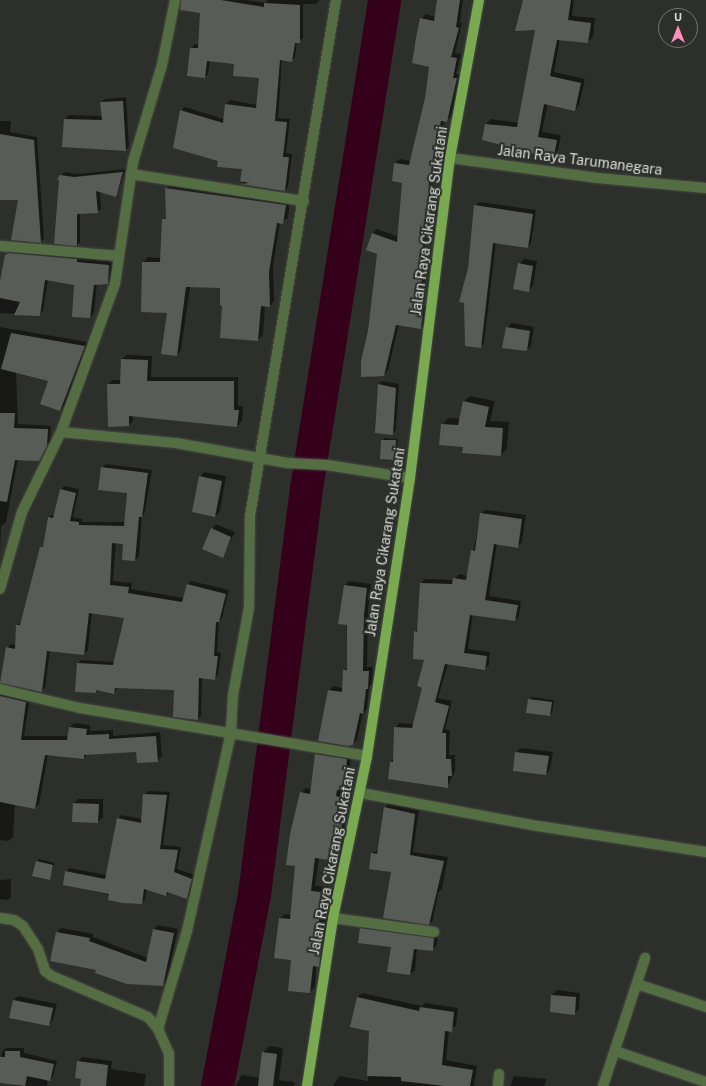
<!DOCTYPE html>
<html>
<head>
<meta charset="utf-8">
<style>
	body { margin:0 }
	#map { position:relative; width:706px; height:1086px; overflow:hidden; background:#2d302a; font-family:"Public Sans",sans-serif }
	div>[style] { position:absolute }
	.shadow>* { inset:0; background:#0007 }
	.river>* { height:33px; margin:-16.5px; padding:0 16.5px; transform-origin:16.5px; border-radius:16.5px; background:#34001a }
	.building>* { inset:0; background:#585c56 }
	.roads { filter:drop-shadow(0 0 1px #484b46) drop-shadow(0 0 1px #484b46) }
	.minor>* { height:10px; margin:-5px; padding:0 5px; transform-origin:5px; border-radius:5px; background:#556d43 }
	.major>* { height:10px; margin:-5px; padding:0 5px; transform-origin:5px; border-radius:5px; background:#79a950 }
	span { translate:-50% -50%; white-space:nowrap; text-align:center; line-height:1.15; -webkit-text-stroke:4px #2d302a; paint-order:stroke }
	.street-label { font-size:14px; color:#d8dad6 }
	.north { position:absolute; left:658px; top:8px; width:40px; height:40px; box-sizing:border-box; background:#2d302a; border:1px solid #71746f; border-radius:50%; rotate:0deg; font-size:11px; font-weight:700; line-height:16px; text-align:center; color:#d8dad6 }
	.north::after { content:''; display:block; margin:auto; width:14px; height:18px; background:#fe8ebb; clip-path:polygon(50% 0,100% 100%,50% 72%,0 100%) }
</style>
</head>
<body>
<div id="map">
	<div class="shadow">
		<i style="clip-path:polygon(192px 0,246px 0,265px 3px,268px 0,320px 0,316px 4px,303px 4px,303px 38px,297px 42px,295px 57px,291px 61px,282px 60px,278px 118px,290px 119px,286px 153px,292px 154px,288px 187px,285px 190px,242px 184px,245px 181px,243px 168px,219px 160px,181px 111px,185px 107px,224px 119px,226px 104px,230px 100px,258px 105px,260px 77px,235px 63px,210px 60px,208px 74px,205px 77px,191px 48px,195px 44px,199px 45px,201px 12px)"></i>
		<i style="clip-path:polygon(438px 0,463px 0,460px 23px,462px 23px,455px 53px,461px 54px,456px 74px,461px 74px,451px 117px,444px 121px,433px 177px,432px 211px,423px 266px,427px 267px,421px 306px,427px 307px,425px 323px,420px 328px,399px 325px,388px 370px,384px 375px,369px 332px,378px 254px,373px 233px,377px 229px,399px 237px,403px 182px,395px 163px,400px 159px,411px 161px,426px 99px,430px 66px,421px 19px,426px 14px,435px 17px)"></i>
		<i style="clip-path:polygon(524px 0,574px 0,572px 16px,595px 18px,593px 37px,588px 42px,560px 39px,554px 72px,585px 79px,579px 105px,575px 110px,548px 104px,542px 132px,561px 135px,558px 150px,554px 155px,483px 139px,486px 124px,491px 119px,519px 123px,536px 29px)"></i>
		<i style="clip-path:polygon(126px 97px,129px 146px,126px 150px,65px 119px,69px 115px,102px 116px,101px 102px,105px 99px)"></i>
		<i style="clip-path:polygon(0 121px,11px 121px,10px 132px,37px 137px,44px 238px,41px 242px,19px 199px,0 199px)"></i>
		<i style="clip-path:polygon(126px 169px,116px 196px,100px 191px,101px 209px,97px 212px,80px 213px,80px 242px,77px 245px,61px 176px,64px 172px,78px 174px)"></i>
		<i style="clip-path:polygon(171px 184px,290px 200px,288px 218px,280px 222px,273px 267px,274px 301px,270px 306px,265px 306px,263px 335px,258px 340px,223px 305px,221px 287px,190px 287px,181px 350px,177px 355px,168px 312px,142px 311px,143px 262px,148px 257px,161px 258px,163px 220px,167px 216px,166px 189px)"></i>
		<i style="clip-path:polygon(479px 202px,536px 210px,531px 243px,528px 247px,496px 242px,484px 343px,480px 347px,469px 268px,475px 206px)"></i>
		<i style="clip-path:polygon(10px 251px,81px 256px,81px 258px,112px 262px,112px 278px,108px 281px,97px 283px,94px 313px,90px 317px,75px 284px,48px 280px,43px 311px,39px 315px,0 313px,0 286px,6px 255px)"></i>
		<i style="clip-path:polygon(524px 259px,537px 261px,533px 286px,528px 290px,519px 264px)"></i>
		<i style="clip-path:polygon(512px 323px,534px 327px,531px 346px,527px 350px,507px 328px)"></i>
		<i style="clip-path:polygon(0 327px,88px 342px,64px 406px,60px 410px,50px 381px,16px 372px,18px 424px,51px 426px,50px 441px,39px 460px,18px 459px,6px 522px,1px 526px,0 556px)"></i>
		<i style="clip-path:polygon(127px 355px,152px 356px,151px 377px,238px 377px,238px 406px,243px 406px,242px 421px,237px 426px,133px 416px,133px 421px,129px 425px,108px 385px,112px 380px,121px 380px,122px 359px)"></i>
		<i style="clip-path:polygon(382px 381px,399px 384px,396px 430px,392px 434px,378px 384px)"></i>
		<i style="clip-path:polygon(470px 396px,495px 401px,490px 421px,509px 422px,507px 448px,501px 455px,464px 446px,442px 425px,448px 418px,460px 419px,463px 402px)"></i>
		<i style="clip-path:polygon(384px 438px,398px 439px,395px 459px,381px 458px)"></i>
		<i style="clip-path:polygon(106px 464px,152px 470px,145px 512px,142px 516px,139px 556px,135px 560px,124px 543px,116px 542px,113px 581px,132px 583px,131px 589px,184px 598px,188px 584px,191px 581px,229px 590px,222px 618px,219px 621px,217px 652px,221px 653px,218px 675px,214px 678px,202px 677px,201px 716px,197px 719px,175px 689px,118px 687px,114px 693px,98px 690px,95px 692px,78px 663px,81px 660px,115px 662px,125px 618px,92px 612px,88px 650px,84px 654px,50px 650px,45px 688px,41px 691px,0 682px,7px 648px,11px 644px,16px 645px,17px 625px,21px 622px,44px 544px,48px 517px,55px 514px,61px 490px,64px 486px,79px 489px,73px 517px,82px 519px,82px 522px,126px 522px,128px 493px,102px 468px)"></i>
		<i style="clip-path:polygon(204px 472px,226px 476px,220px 511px,215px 516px,200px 477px)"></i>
		<i style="clip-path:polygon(485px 510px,526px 515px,522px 542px,518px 546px,497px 543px,489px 596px,521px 601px,519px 616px,515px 620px,473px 614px,468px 649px,490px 652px,489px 665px,484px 669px,448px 664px,438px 698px,452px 701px,445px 729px,450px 730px,449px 755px,455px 755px,455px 771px,447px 787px,391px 762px,394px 759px,395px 728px,399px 723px,414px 724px,423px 687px,426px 659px,415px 632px,419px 628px,421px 583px,425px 579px,454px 580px,459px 574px,468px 576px,481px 514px)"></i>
		<i style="clip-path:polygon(216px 524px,235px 532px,222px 557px,212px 529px)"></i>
		<i style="clip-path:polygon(349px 581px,371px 584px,368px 610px,367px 667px,373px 667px,372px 684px,369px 687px,367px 709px,363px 713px,357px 740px,353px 744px,329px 690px,333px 686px,343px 688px,344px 670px,348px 667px,345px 585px)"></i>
		<i style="clip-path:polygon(0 689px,30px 698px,24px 736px,69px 736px,70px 727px,74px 723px,90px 725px,90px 731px,113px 730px,113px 736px,160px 732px,162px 756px,157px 761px,137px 751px,88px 754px,84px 758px,48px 755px,39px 804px,35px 808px,15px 804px,13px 837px,8px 841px,0 840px)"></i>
		<i style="clip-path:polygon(531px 697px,554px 700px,552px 713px,550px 715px,527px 712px)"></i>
		<i style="clip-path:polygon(521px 748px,553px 752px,550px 769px,546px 774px,516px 753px)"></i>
		<i style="clip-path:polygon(321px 750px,351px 755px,348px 784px,340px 789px,340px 792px,347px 794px,347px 798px,351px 799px,344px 828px,348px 829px,342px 856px,338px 860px,319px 857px,315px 886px,325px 887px,323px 919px,327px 919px,324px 939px,326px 939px,323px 961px,316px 965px,315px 987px,310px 992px,292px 959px,280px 918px,285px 914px,292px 915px,301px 793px,306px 788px,311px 789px,316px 754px)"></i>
		<i style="clip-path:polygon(148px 791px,170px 792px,163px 845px,181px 847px,177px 869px,195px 875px,191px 894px,187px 898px,169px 892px,166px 895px,147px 889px,145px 899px,142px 903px,64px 884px,66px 871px,70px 868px,106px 875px,118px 819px,121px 815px,142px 819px,144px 795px)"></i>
		<i style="clip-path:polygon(78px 799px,103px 799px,103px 817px,98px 822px,74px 803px)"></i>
		<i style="clip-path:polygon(389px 803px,419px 810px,413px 852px,448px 857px,442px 889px,438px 893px,433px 920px,429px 924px,392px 871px,372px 853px,378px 850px,385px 807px)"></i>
		<i style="clip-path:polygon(39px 859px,55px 863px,49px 879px,37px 861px)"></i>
		<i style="clip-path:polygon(11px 879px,11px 897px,8px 900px,0 899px,0 880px)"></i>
		<i style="clip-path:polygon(365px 924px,438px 934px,437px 945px,432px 950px,417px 948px,415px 970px,410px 974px,392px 946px,361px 929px)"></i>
		<i style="clip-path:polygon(158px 925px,178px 929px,167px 981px,163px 985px,98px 969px,57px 932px,61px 928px,93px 934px,93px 937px,148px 958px,154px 929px)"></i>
		<i style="clip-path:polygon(557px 990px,580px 993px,579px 1009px,575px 1014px,551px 1012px,552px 995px)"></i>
		<i style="clip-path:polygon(362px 993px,422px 1006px,425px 1003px,458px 1008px,456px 1026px,449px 1030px,446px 1060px,477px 1066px,474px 1086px,333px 1086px,339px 1076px,368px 1081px,370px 1030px,357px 997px)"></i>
		<i style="clip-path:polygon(evenodd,18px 996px,57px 1004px,53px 1020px,48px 1025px,14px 1000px,18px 996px,53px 1003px,51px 1021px,49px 1021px,53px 1003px)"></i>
		<i style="clip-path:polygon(269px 1046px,283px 1048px,279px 1080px,295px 1082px,294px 1086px,235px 1086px,242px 1075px,260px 1078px,263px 1053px)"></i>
		<i style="clip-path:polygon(6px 1048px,24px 1048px,24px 1053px,57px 1061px,53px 1076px,48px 1080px,47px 1086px,18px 1086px,0 1082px,0 1062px,2px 1052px)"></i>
		<i style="clip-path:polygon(82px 1057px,112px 1061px,111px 1069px,146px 1074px,144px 1086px,81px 1086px,82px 1078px,78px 1062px)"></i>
		<i style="clip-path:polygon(514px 1076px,547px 1079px,544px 1086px,510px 1086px)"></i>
	</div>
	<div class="river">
		<i style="left:217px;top:1086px;width:196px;rotate:-79.1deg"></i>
		<i style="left:254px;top:894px;width:409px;rotate:-82.7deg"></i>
		<i style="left:306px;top:488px;width:494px;rotate:-80.9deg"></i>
	</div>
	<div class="building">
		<i style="clip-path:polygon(181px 0,221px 0,264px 7px,264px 3px,300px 5px,300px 43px,295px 43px,292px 62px,280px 60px,275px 121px,287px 122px,283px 157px,289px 157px,285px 191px,240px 184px,249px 183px,240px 181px,242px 169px,217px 167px,218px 161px,173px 148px,180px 110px,223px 123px,225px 104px,256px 108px,259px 78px,233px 76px,234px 64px,207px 61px,205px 78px,187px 76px,190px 48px,198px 48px,200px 13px,180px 10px)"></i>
		<i style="clip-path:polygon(437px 0,460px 0,456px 27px,459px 28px,451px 57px,457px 58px,453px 78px,457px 78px,447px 122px,441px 121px,429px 182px,428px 216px,419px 270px,423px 271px,418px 310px,423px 311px,421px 329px,396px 325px,384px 376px,361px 377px,361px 361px,368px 331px,377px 254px,366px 250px,372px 233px,397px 242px,402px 183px,392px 181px,394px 163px,409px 165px,425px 98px,429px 67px,412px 63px,416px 38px,420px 18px,434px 21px)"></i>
		<i style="clip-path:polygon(523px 0,571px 0,568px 20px,591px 23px,588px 43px,557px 40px,550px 76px,581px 83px,575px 111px,544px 104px,538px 137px,557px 140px,554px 156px,539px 155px,482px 140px,485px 124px,517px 127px,535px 30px,515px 31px)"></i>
		<i style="clip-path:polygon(123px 101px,126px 151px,62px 147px,64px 119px,102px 120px,100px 102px)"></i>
		<i style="clip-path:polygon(0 134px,34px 140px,41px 243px,11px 240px,18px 200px,0 200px)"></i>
		<i style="clip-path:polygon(123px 172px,116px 197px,96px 191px,98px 213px,77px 214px,77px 246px,54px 244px,59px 180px,57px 179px,60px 175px,74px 177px)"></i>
		<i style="clip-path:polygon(165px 188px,286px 205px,283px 224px,277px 223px,269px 272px,270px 307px,261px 306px,258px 341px,220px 338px,222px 306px,220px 305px,220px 288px,186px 287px,177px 356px,161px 354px,167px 313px,141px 312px,142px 262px,160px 262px,162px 219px,166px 219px)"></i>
		<i style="clip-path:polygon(474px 205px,533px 214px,528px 248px,493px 243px,481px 348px,465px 346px,464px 303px,459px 302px,468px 268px)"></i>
		<i style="clip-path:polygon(9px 253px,77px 259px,77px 262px,109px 265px,108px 284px,94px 285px,90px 318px,72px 317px,74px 285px,45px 280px,40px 316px,14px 315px,20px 302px,0 298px,0 281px,5px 255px)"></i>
		<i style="clip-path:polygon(518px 263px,533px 266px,529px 292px,513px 289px)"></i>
		<i style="clip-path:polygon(506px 327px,530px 331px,527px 351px,502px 348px)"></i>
		<i style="clip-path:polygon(11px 333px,85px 346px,60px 411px,40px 404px,48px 381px,1px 369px)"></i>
		<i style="clip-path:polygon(121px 359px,148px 360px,147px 381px,234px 381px,234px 410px,239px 410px,237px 427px,129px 416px,129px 426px,108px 427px,107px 384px,120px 384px)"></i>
		<i style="clip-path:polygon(378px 384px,396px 388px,393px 435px,375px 433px)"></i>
		<i style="clip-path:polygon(463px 401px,489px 407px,485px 427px,503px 428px,501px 456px,462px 453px,463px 447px,439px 445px,441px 424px,458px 425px)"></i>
		<i style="clip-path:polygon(0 413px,15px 413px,14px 428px,48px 429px,47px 446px,39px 461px,15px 460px,7px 502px,0 501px)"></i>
		<i style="clip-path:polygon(381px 440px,396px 440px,395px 460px,380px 459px)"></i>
		<i style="clip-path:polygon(101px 467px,148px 473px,142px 517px,139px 517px,135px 561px,122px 560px,123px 544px,112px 543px,110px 585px,129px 587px,128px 593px,182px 602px,187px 584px,226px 594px,219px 622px,216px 622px,214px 656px,218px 656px,215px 680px,199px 678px,198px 720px,173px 717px,174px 690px,115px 688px,114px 694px,96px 690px,96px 693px,75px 692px,77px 663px,113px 665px,124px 618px,89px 613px,84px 655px,47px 651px,42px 692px,0 683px,6px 647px,15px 649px,16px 625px,20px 625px,40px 547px,43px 547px,48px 517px,53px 518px,60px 489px,76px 493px,70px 521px,79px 522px,79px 525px,124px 526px,127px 493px,98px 490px)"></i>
		<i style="clip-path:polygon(199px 476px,222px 481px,215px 517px,192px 512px)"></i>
		<i style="clip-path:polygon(480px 513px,522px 519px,518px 548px,494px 544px,485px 600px,518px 605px,515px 621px,470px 615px,464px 653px,487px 656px,485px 670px,445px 664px,435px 702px,449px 706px,442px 733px,446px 733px,446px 759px,451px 759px,452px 776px,448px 776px,448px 788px,388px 779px,390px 762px,393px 762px,394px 727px,412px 728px,422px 688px,417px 686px,424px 660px,413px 659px,414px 631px,417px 632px,420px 583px,452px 584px,453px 578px,466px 580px,471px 550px,475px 551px)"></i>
		<i style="clip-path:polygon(211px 528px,231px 537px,223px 558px,202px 549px)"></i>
		<i style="clip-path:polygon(344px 585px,367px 588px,364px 615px,363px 671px,369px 671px,368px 689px,366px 689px,363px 714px,360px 713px,353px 745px,348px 746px,318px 741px,328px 690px,342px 692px,343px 670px,347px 670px,347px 625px,338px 624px)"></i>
		<i style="clip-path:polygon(0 696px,26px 702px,21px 740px,67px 740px,69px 727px,87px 729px,86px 735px,109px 734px,109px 739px,156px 736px,158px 762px,137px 763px,136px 752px,84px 755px,84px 759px,45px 755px,35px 809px,0 802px)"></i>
		<i style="clip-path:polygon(528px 699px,552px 702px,550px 716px,526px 713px)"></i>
		<i style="clip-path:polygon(515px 752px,549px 756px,546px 775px,513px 771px)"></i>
		<i style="clip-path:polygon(315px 754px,347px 759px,344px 790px,337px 790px,336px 796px,343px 798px,343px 802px,347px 803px,340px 833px,344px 833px,338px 861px,315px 858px,311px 891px,321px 892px,319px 923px,323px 923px,320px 943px,322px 944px,319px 967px,313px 966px,310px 993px,288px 991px,291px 960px,274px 958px,279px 918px,290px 919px,295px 866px,286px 865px,290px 834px,300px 792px,310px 794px)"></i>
		<i style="clip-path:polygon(143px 794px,167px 795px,160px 849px,178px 850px,174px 872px,192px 879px,187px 899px,167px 892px,166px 896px,144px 889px,142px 904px,122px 903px,108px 900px,109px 894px,63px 885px,65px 871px,105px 879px,117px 818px,141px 823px)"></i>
		<i style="clip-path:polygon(73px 803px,99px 804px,98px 823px,72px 822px)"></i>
		<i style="clip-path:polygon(384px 807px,415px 814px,410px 855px,444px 861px,429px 925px,383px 918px,391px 872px,369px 869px,371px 853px,377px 854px)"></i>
		<i style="clip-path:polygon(36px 861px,53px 865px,50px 880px,32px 876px)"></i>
		<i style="clip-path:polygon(360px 928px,434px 938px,433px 951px,414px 949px,410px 975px,387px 972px,391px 947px,358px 943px)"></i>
		<i style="clip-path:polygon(153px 929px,174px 933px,163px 986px,127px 984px,95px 973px,96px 970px,50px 961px,56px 932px,90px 938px,89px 941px,146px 962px)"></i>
		<i style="clip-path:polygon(551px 995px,576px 997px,575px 1015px,550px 1012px)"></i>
		<i style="clip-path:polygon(357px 997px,419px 1011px,420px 1007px,454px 1012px,452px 1032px,445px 1031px,442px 1065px,473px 1070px,470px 1086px,445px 1086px,401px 1081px,401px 1077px,367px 1076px,369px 1031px,350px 1027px)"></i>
		<i style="clip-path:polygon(13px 1000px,53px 1008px,49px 1026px,9px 1018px)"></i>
		<i style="clip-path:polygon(5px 1051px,20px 1051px,20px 1057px,54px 1064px,50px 1081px,27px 1076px,25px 1086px,0 1083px,0 1057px,5px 1057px)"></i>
		<i style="clip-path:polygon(262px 1052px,277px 1054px,273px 1086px,258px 1086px)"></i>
		<i style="clip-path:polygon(77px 1061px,108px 1065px,106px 1086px,80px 1086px,81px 1079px,75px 1078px)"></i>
	</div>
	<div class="roads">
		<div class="minor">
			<i style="left:450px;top:158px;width:149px;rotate:7.7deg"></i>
			<i style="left:598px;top:178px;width:108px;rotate:5.3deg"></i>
			<i style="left:131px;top:174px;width:175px;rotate:8.9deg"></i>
			<i style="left:0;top:246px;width:118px;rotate:4.8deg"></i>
			<i style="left:61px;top:432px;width:116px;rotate:5.5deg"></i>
			<i style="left:176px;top:443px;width:113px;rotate:10.2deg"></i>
			<i style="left:287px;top:463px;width:40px;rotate:2.9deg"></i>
			<i style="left:327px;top:465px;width:84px;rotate:8.9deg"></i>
			<i style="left:0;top:589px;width:80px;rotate:-74.1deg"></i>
			<i style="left:22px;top:512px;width:89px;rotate:-64deg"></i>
			<i style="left:61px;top:432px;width:158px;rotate:-70deg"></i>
			<i style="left:115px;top:284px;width:123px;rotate:-81.6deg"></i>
			<i style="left:133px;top:162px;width:101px;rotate:-73.4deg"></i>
			<i style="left:162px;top:65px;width:66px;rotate:-78.7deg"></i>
			<i style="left:0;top:689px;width:82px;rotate:13.4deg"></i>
			<i style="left:80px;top:708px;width:291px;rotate:9.5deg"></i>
			<i style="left:361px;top:793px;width:180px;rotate:10.6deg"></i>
			<i style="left:538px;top:826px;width:170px;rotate:8.8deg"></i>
			<i style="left:0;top:918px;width:14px;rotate:8deg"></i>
			<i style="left:14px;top:920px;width:11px;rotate:34deg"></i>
			<i style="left:23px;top:926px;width:27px;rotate:57deg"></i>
			<i style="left:38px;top:949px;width:23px;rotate:72deg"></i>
			<i style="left:45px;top:971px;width:9px;rotate:36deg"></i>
			<i style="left:52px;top:976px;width:104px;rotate:23.1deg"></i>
			<i style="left:148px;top:1017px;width:16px;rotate:50deg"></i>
			<i style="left:158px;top:1029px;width:27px;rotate:66deg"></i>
			<i style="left:169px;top:1054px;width:32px;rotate:90deg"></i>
			<i style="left:333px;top:918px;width:102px;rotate:7.9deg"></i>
			<i style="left:637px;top:984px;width:73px;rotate:18.4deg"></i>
			<i style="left:158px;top:1029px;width:102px;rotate:-73.5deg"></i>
			<i style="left:187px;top:931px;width:204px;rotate:-77.5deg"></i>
			<i style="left:231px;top:732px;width:37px;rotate:-87deg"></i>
			<i style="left:233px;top:695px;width:88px;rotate:-79.6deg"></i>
			<i style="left:249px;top:608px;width:92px;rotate:-89.4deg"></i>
			<i style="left:250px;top:516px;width:523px;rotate:-80.54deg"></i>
			<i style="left:615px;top:1051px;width:96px;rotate:18.8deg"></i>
			<i style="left:498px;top:1086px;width:12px;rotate:-85deg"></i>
			<i style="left:603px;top:1086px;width:135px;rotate:-71.8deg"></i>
		</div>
		<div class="major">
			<i style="left:307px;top:1086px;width:170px;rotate:-81.2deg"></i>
			<i style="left:333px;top:918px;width:166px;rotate:-78.1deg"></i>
			<i style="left:367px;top:756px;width:281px;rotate:-81.2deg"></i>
			<i style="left:410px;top:478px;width:322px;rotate:-82.9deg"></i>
			<i style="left:450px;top:158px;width:161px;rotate:-79.6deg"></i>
		</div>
	</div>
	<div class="street-label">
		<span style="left:580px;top:160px;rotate:7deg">Jalan Raya Tarumanegara</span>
		<span style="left:429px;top:221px;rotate:-82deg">Jalan Raya Cikarang Sukatani</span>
		<span style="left:385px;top:542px;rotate:-81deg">Jalan Raya Cikarang Sukatani</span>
		<span style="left:332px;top:861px;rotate:-79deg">Jalan Raya Cikarang Sukatani</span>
	</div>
	<div class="north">U</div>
</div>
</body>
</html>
